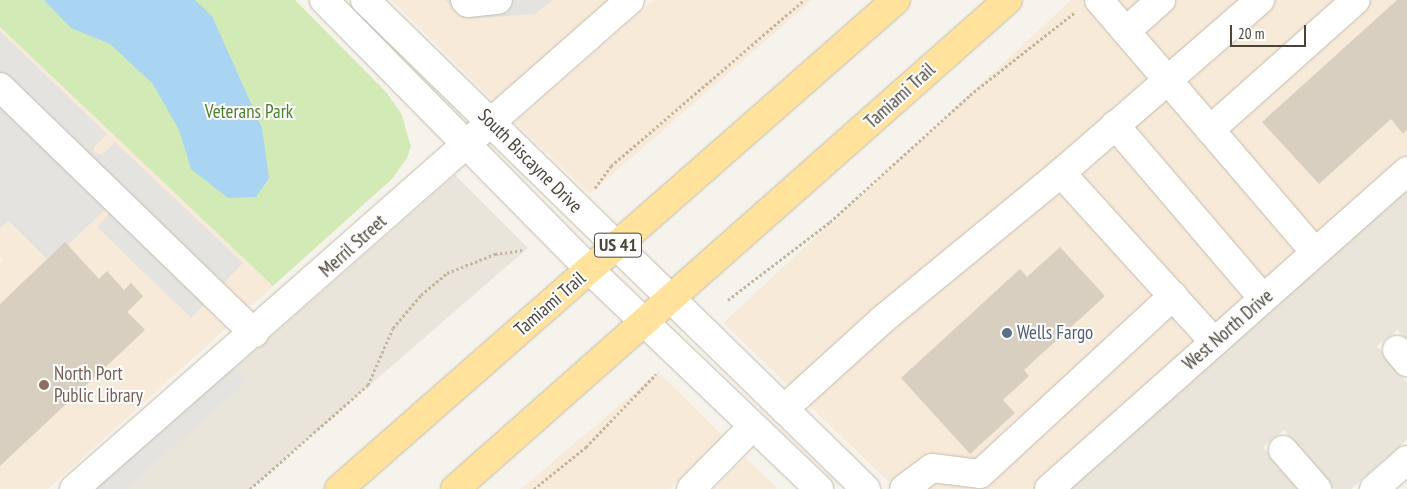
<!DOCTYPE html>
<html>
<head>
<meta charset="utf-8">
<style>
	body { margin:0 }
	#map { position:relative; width:1407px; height:489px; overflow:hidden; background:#f6f3ec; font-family:"PT Sans Narrow",sans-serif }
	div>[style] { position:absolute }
	.residential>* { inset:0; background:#eae5da }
	.commercial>* { inset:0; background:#f7ead8 }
	.green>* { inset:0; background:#d2eab5 }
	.parking>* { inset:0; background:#e5e3e0 }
	.water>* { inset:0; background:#a9d4f2 }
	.building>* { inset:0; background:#d8cfc1 }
	.path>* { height:3px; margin-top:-1.5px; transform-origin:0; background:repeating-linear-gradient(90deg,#c4b79f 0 2.5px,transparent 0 5px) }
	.roads { filter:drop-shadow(0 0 1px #c2bbae) drop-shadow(0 0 1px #c2bbae) }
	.minor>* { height:28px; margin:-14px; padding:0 14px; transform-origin:14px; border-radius:14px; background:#fff }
	.major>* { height:28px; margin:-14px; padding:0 14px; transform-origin:14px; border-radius:14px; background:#ffe39c }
	.dots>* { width:14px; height:14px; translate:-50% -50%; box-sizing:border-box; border:2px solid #fff; border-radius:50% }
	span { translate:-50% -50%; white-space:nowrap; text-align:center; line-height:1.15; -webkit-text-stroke:4px #fff; paint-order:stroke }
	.shield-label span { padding:1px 4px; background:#fff; border:1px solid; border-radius:4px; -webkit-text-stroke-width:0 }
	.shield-label { font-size:18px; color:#4b4439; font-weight:700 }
	.street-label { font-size:19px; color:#4b4439 }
	.park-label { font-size:19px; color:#4a7f2a }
	.service-label { font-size:19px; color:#4e5e75 }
	.left { translate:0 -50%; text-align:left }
	.education-label { font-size:19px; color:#785e54 }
	.scale { position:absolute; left:1230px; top:25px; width:76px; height:22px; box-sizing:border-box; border:2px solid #4b4439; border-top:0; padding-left:6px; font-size:15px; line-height:18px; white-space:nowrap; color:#4b4439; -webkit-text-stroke:4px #fff; paint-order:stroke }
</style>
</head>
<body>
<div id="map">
	<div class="residential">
		<i style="clip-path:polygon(1407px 170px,1407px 341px,1398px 330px,1377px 346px,1407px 383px,1407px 440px,1351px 489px,1334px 489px,1284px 430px,1263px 447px,1299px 489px,1045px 489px)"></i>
		<i style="clip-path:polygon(455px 175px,528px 248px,250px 489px,97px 489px)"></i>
	</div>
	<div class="commercial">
		<i style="clip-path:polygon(391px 0,608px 0,494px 101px)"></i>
		<i style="clip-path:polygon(653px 0,812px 0,590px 194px,515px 122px)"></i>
		<i style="clip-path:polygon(1071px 0,1407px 0,1407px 170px,1045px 489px,896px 489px,723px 323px)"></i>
		<i style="clip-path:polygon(0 27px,273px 286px,48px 489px,0 489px,0 263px,3px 260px,0 257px)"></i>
		<i style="clip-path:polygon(658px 372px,723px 436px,669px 489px,521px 489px)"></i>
		<i style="clip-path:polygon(745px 457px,778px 489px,714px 489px)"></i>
	</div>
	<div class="green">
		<i style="clip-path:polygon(0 0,295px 0,387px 93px,402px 115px,408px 137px,411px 146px,407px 158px,392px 179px,273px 286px,0 27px)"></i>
	</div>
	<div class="parking">
		<i style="clip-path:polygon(445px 0,553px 0,535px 14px,476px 18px,462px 17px)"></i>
		<i style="clip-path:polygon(0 31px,107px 134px,93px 148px,94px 152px,102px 155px,115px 142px,243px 263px,191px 318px,97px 227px,111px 212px,107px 208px,70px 243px,47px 259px,9px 221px,0 228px)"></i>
		<i style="clip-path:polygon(233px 368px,247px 382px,125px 489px,94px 489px)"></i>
	</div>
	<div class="water">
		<i style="clip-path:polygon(44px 0,195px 0,212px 16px,262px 128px,269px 178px,256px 197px,228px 198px,191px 169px,179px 130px,153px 84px,110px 44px,71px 28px)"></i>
	</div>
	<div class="building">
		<i style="clip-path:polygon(1397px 0,1407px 0,1407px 130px,1403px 134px,1391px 119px,1319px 184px,1262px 122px)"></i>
		<i style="clip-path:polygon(65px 242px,99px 279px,107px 271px,124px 290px,131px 283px,143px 296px,127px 312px,145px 330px,0 466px,0 304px)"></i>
		<i style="clip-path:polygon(1060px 247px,1105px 296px,1024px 370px,1029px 376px,1003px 400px,1015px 413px,970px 454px,901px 378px,1020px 269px,1027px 277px)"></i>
	</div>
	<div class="path">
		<i style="left:595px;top:188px;width:27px;rotate:-54deg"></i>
		<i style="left:611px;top:166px;width:255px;rotate:-40.7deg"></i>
		<i style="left:728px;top:300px;width:128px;rotate:-37.4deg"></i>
		<i style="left:830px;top:222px;width:189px;rotate:-42.2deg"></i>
		<i style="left:970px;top:95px;width:134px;rotate:-38.3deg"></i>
		<i style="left:250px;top:489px;width:157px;rotate:-41.4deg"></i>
		<i style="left:368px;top:385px;width:62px;rotate:-66.3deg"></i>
		<i style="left:393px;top:328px;width:43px;rotate:-49.7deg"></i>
		<i style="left:421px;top:295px;width:34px;rotate:-40deg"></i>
		<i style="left:447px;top:273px;width:52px;rotate:-21.6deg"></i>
		<i style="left:495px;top:254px;width:28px;rotate:-8deg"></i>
		<i style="left:534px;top:489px;width:67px;rotate:-38.9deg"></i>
		<i style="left:586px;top:447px;width:101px;rotate:-46.2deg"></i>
	</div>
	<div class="roads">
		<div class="minor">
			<i style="left:324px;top:0;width:379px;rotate:45.4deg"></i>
			<i style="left:590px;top:270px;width:317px;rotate:43.7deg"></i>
			<i style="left:365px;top:0;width:700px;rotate:44.31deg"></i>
			<i style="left:465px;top:0;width:4px;rotate:45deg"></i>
			<i style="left:468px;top:3px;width:30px;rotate:-6deg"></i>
			<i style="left:1099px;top:0;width:332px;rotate:49.4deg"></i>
			<i style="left:1126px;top:31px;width:47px;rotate:-41.5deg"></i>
			<i style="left:0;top:87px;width:354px;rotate:44.1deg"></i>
			<i style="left:1115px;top:125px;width:228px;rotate:49.5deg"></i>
			<i style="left:1210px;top:130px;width:195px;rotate:-41.7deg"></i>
			<i style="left:1061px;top:173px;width:228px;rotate:47.8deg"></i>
			<i style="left:1397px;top:350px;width:16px;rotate:50deg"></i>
			<i style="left:784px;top:409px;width:132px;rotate:-42.2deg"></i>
			<i style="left:882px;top:320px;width:232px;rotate:-39.4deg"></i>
			<i style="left:1061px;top:173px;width:264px;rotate:-41deg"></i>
			<i style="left:1283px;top:450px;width:52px;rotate:48.9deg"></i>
			<i style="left:74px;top:489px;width:740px;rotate:-41.33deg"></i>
			<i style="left:691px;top:489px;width:88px;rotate:-45.5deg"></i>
			<i style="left:904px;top:489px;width:35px;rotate:-37deg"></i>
			<i style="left:932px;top:468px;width:48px;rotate:7.1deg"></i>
			<i style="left:980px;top:474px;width:263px;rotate:-42.7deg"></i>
			<i style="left:1049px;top:489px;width:479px;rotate:-41.6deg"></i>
			<i style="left:1374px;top:489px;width:44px;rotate:-41.3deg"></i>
		</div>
		<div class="major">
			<i style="left:339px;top:489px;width:741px;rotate:-41.28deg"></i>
			<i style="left:455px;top:489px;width:738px;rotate:-41.49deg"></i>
		</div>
	</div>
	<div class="dots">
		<i style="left:1007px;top:333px;background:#5c6f8a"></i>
		<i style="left:44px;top:385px;background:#8d6e63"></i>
	</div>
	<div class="shield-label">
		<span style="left:618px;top:245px">US 41</span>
	</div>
	<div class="street-label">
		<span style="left:900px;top:96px;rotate:-42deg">Tamiami Trail</span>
		<span style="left:530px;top:161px;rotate:45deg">South Biscayne Drive</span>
		<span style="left:353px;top:246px;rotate:-42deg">Merril Street</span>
		<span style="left:550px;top:304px;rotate:-41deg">Tamiami Trail</span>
		<span style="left:1228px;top:330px;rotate:-41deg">West North Drive</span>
	</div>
	<div class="park-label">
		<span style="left:249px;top:112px">Veterans Park</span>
	</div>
	<div class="service-label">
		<span class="left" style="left:1017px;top:333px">Wells Fargo</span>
	</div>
	<div class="education-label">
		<span class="left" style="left:54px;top:385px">North Port<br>Public Library</span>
	</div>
	<div class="scale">20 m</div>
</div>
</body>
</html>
